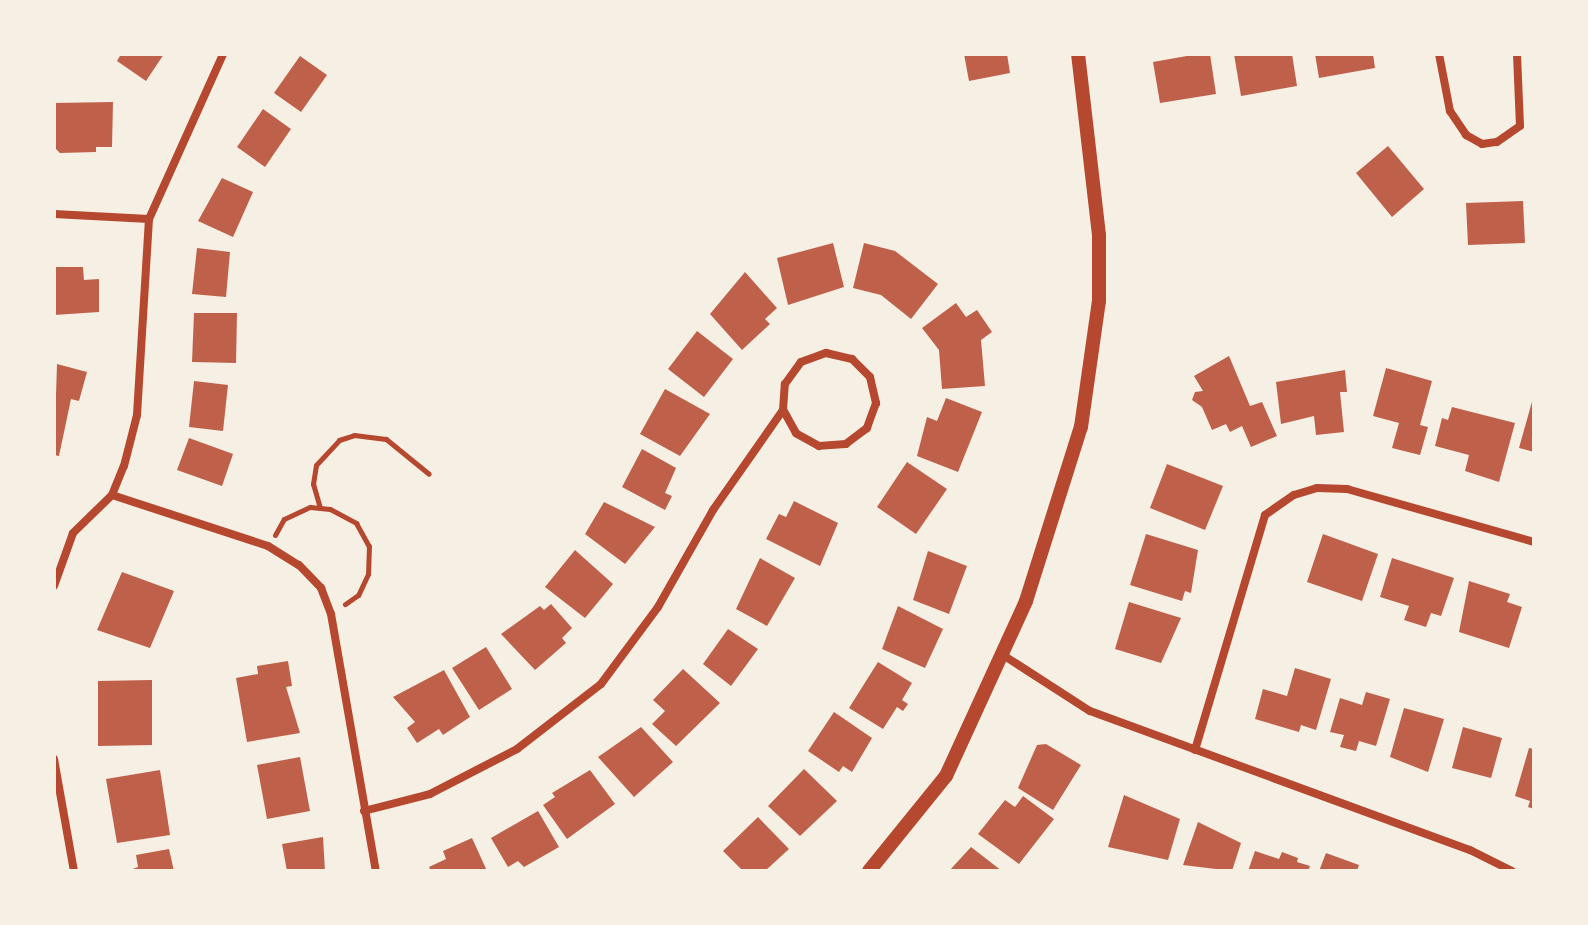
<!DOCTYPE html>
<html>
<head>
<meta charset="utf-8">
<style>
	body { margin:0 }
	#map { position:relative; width:1588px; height:925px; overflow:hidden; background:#f6efe4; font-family:"Roboto Condensed",sans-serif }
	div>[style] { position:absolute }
	.building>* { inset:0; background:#bf614a }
	.path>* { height:5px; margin:-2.5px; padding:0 2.5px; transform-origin:2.5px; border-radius:2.5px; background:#b5482f }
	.minor>* { height:8px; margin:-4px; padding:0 4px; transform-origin:4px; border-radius:4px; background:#b5482f }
	.tertiary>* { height:14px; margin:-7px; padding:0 7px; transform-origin:7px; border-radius:7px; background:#b5482f }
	span { translate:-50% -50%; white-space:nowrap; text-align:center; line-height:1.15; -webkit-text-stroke:6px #f6efe4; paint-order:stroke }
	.frame { position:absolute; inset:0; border:56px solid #f6efe4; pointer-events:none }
</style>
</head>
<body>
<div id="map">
	<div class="building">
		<i style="clip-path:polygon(121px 54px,164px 54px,146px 81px,117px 61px)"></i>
		<i style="clip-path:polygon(964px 54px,1007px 54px,1010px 73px,969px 81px)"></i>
		<i style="clip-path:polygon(1198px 54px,1210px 54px,1216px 94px,1160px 103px,1153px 62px)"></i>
		<i style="clip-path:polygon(1234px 54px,1292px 54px,1297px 86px,1241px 96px)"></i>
		<i style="clip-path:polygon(1315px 54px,1373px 54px,1375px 68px,1319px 78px)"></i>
		<i style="clip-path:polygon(300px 56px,327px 75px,301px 112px,274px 93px)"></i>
		<i style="clip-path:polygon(113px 102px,112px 147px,96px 147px,96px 152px,60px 153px,54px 147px,54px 103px)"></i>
		<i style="clip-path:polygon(263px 109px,291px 129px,265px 167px,237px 147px)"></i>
		<i style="clip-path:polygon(1388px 146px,1424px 189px,1392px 217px,1356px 173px)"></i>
		<i style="clip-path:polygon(222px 178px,253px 192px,233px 237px,198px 221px)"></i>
		<i style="clip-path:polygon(1523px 201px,1525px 243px,1468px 245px,1466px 203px)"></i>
		<i style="clip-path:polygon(833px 243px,844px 287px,788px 305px,777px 258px)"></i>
		<i style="clip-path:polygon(864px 243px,895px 251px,938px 284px,911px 319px,881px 295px,853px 288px)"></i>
		<i style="clip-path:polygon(197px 248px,230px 252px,226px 297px,192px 294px)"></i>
		<i style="clip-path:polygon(54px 267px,83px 267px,84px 280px,99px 279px,99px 312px,54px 315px)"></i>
		<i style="clip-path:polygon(745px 272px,777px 308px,765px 319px,770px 324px,742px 350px,710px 314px)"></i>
		<i style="clip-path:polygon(956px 303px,966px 317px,977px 310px,992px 332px,981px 340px,985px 386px,942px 389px,939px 350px,922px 328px)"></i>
		<i style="clip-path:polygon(194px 313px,237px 313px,236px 363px,192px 362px)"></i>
		<i style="clip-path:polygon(697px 331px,733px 359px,704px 397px,668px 369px)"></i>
		<i style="clip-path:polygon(1229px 356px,1250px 406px,1262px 402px,1277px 436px,1251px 447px,1242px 426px,1230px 432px,1226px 424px,1212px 430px,1202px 407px,1192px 400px,1195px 392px,1203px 391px,1194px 376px)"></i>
		<i style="clip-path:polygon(57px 364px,87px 372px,79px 401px,71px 399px,59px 456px,54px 455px)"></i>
		<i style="clip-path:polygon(1386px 368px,1432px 381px,1420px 425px,1428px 427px,1420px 455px,1392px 448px,1399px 423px,1373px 416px)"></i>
		<i style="clip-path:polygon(1345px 370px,1347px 392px,1340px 392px,1344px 432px,1316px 435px,1314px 416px,1281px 424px,1276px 382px)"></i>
		<i style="clip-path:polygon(194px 381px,228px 385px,223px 431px,189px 427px)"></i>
		<i style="clip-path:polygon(665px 389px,710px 414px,680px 456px,640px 434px)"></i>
		<i style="clip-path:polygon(946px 398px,982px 412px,958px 472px,917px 456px,927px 417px,937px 421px)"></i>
		<i style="clip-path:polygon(1533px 398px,1534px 399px,1534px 452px,1519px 448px)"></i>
		<i style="clip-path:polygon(1452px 407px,1515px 423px,1499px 482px,1465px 471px,1469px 455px,1435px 446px,1442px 418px,1448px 420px)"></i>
		<i style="clip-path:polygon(189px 438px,233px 454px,222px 486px,177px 470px)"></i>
		<i style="clip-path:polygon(642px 449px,676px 468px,665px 493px,672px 496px,665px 510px,622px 487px)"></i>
		<i style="clip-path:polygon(907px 462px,947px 489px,916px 534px,877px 507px)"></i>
		<i style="clip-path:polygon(1167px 464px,1223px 486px,1205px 530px,1150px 508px)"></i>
		<i style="clip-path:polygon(794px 501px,838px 523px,820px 566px,766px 539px,779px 514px,786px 517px)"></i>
		<i style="clip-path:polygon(604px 502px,655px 527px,625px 564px,585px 534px)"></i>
		<i style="clip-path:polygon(1146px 534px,1198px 550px,1191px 593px,1185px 591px,1182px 601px,1130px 585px)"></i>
		<i style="clip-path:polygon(1323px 534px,1378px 554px,1362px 601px,1307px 582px)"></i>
		<i style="clip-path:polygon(575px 550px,613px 584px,585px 618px,545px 587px)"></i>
		<i style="clip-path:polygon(928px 551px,967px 566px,949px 614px,913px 600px)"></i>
		<i style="clip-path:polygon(760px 558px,795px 578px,767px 626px,736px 609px)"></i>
		<i style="clip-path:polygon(1392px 558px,1454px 578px,1441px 616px,1431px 613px,1426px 627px,1404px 620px,1409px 606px,1380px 597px)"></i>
		<i style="clip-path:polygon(122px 572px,174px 591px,150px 648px,97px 630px)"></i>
		<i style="clip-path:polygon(1469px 581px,1510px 594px,1507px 602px,1522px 607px,1509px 648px,1459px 632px)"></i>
		<i style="clip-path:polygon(1129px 602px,1181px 618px,1161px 663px,1115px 649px)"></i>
		<i style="clip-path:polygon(551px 604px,572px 628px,562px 638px,566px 643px,535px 670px,501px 634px,540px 606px,544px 610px)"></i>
		<i style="clip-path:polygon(898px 606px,943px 629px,925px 668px,882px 649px)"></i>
		<i style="clip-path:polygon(728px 629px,758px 649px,731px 686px,703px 664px)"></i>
		<i style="clip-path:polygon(486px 647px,512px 689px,479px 710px,452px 668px)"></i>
		<i style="clip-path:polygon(288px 661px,292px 686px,286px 687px,300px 733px,247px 742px,236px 678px,258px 674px,257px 666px)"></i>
		<i style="clip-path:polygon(878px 662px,912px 683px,902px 700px,908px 704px,903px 711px,897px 707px,883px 729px,849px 708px)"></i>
		<i style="clip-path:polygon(1295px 668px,1331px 679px,1316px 730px,1301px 725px,1299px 732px,1255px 719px,1263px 689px,1287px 696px)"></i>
		<i style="clip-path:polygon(683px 669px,720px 703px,676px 746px,652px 724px,665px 711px,653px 700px)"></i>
		<i style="clip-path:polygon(444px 670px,470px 717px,443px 735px,439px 729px,417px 743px,407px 728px,415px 722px,393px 697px)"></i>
		<i style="clip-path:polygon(152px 680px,152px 745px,98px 746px,98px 681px)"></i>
		<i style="clip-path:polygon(1366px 692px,1390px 699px,1376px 746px,1359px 741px,1356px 751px,1340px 747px,1344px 735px,1330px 732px,1340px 698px,1362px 705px)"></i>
		<i style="clip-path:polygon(1404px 708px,1444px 719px,1428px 772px,1390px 757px)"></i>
		<i style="clip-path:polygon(834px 712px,872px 738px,852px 772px,843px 766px,839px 772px,808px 751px)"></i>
		<i style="clip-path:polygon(641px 727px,673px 762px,634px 797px,598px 757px)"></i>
		<i style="clip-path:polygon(1463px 727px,1502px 738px,1491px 778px,1452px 768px)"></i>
		<i style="clip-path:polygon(1046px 744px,1081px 765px,1053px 810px,1018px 788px,1037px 745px)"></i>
		<i style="clip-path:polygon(1529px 748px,1534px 749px,1534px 809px,1528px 807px,1530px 801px,1515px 796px)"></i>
		<i style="clip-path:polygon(300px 757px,310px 811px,267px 819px,257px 765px)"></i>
		<i style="clip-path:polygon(804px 769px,837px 801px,800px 836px,768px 806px)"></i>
		<i style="clip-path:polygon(160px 770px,170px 835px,117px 843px,106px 779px)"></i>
		<i style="clip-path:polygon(590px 770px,615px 804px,567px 839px,543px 805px,555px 797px,552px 793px)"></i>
		<i style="clip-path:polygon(1124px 795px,1180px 819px,1168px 860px,1108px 847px)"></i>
		<i style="clip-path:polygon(1023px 796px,1054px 819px,1019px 864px,978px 834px,1005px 800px,1015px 807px)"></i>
		<i style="clip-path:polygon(538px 811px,559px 847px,524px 867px,518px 861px,508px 867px,491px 838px)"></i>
		<i style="clip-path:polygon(758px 817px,789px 849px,765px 871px,743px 871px,723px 851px)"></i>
		<i style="clip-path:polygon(1198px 822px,1241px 843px,1232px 871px,1183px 865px)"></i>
		<i style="clip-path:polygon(323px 837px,325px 871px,287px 871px,282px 844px)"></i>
		<i style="clip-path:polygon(472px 838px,487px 871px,431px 871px,429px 867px,446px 859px,443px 851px)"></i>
		<i style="clip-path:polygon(971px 847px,1002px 871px,949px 871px)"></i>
		<i style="clip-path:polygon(169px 849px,174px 871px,127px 871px,138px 867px,136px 855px)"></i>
		<i style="clip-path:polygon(1255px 851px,1279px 859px,1282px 852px,1298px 858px,1297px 862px,1310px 866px,1308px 871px,1248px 871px)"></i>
		<i style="clip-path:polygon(1326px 853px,1359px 865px,1357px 871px,1319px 871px)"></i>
	</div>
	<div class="path">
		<i style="left:320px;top:508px;width:25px;rotate:-106deg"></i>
		<i style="left:313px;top:484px;width:19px;rotate:-81deg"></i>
		<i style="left:316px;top:465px;width:34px;rotate:-47deg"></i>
		<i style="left:339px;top:440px;width:16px;rotate:-18deg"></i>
		<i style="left:354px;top:435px;width:32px;rotate:7deg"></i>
		<i style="left:386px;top:439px;width:55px;rotate:39.1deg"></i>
		<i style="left:275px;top:535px;width:18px;rotate:-61deg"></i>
		<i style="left:284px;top:519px;width:29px;rotate:-25deg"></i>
		<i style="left:310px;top:507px;width:20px;rotate:6deg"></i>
		<i style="left:330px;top:509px;width:30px;rotate:28deg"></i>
		<i style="left:356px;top:523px;width:26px;rotate:61deg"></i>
		<i style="left:369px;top:546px;width:28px;rotate:92deg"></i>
		<i style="left:368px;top:574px;width:23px;rotate:115deg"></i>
		<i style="left:358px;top:595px;width:16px;rotate:145deg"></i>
	</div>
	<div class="minor">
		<i style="left:1439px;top:54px;width:58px;rotate:79.1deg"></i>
		<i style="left:1450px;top:111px;width:29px;rotate:56deg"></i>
		<i style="left:1466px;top:135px;width:18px;rotate:29deg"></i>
		<i style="left:1482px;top:144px;width:15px;rotate:-8deg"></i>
		<i style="left:1497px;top:142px;width:28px;rotate:-35deg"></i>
		<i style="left:1520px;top:126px;width:72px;rotate:-92.4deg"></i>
		<i style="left:54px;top:214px;width:95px;rotate:3deg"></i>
		<i style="left:112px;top:495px;width:164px;rotate:18.1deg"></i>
		<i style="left:268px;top:546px;width:36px;rotate:32deg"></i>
		<i style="left:299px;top:565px;width:32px;rotate:46deg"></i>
		<i style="left:321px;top:588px;width:28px;rotate:69deg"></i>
		<i style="left:331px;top:614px;width:261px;rotate:80.1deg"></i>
		<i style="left:54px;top:586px;width:56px;rotate:-70.3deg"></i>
		<i style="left:73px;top:533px;width:54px;rotate:-44.3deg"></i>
		<i style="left:112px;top:495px;width:31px;rotate:-68deg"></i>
		<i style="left:124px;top:466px;width:53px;rotate:-75.7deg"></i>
		<i style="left:137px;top:415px;width:196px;rotate:-86.5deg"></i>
		<i style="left:149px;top:219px;width:181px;rotate:-65.8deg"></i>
		<i style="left:1003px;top:655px;width:103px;rotate:32.8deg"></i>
		<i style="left:1090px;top:711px;width:405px;rotate:20.1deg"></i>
		<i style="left:1470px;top:850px;width:47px;rotate:26.6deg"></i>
		<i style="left:1195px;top:750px;width:245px;rotate:-73.4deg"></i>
		<i style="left:1265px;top:515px;width:35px;rotate:-35deg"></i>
		<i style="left:1294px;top:495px;width:24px;rotate:-17deg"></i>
		<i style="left:1317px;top:488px;width:30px;rotate:2deg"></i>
		<i style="left:1347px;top:489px;width:194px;rotate:15.8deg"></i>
		<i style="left:54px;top:759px;width:114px;rotate:79.9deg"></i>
		<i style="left:364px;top:811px;width:68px;rotate:-14.4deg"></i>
		<i style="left:430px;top:794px;width:98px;rotate:-27.3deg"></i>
		<i style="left:517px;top:749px;width:106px;rotate:-37.7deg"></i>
		<i style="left:601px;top:684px;width:96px;rotate:-53.5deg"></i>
		<i style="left:658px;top:607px;width:112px;rotate:-60.4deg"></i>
		<i style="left:713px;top:510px;width:122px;rotate:-55deg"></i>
		<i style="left:783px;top:410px;width:26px;rotate:-86deg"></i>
		<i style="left:785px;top:384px;width:27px;rotate:-54deg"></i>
		<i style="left:801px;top:362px;width:27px;rotate:-20deg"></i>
		<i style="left:826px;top:353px;width:27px;rotate:13deg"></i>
		<i style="left:852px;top:359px;width:25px;rotate:45deg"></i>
		<i style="left:870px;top:377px;width:27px;rotate:77deg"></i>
		<i style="left:876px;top:403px;width:27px;rotate:110deg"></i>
		<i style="left:867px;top:428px;width:26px;rotate:143deg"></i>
		<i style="left:846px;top:444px;width:27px;rotate:176deg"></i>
		<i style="left:819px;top:446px;width:26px;rotate:-151deg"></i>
		<i style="left:796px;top:433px;width:26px;rotate:-119deg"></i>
	</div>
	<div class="tertiary">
		<i style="left:869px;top:871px;width:122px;rotate:-51deg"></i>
		<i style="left:946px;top:776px;width:192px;rotate:-65.4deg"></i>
		<i style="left:1026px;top:601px;width:182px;rotate:-72.5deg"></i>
		<i style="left:1081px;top:427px;width:127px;rotate:-81.9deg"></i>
		<i style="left:1099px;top:301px;width:66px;rotate:-90deg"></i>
		<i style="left:1099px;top:235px;width:182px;rotate:-96.6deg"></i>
	</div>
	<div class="frame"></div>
</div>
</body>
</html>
